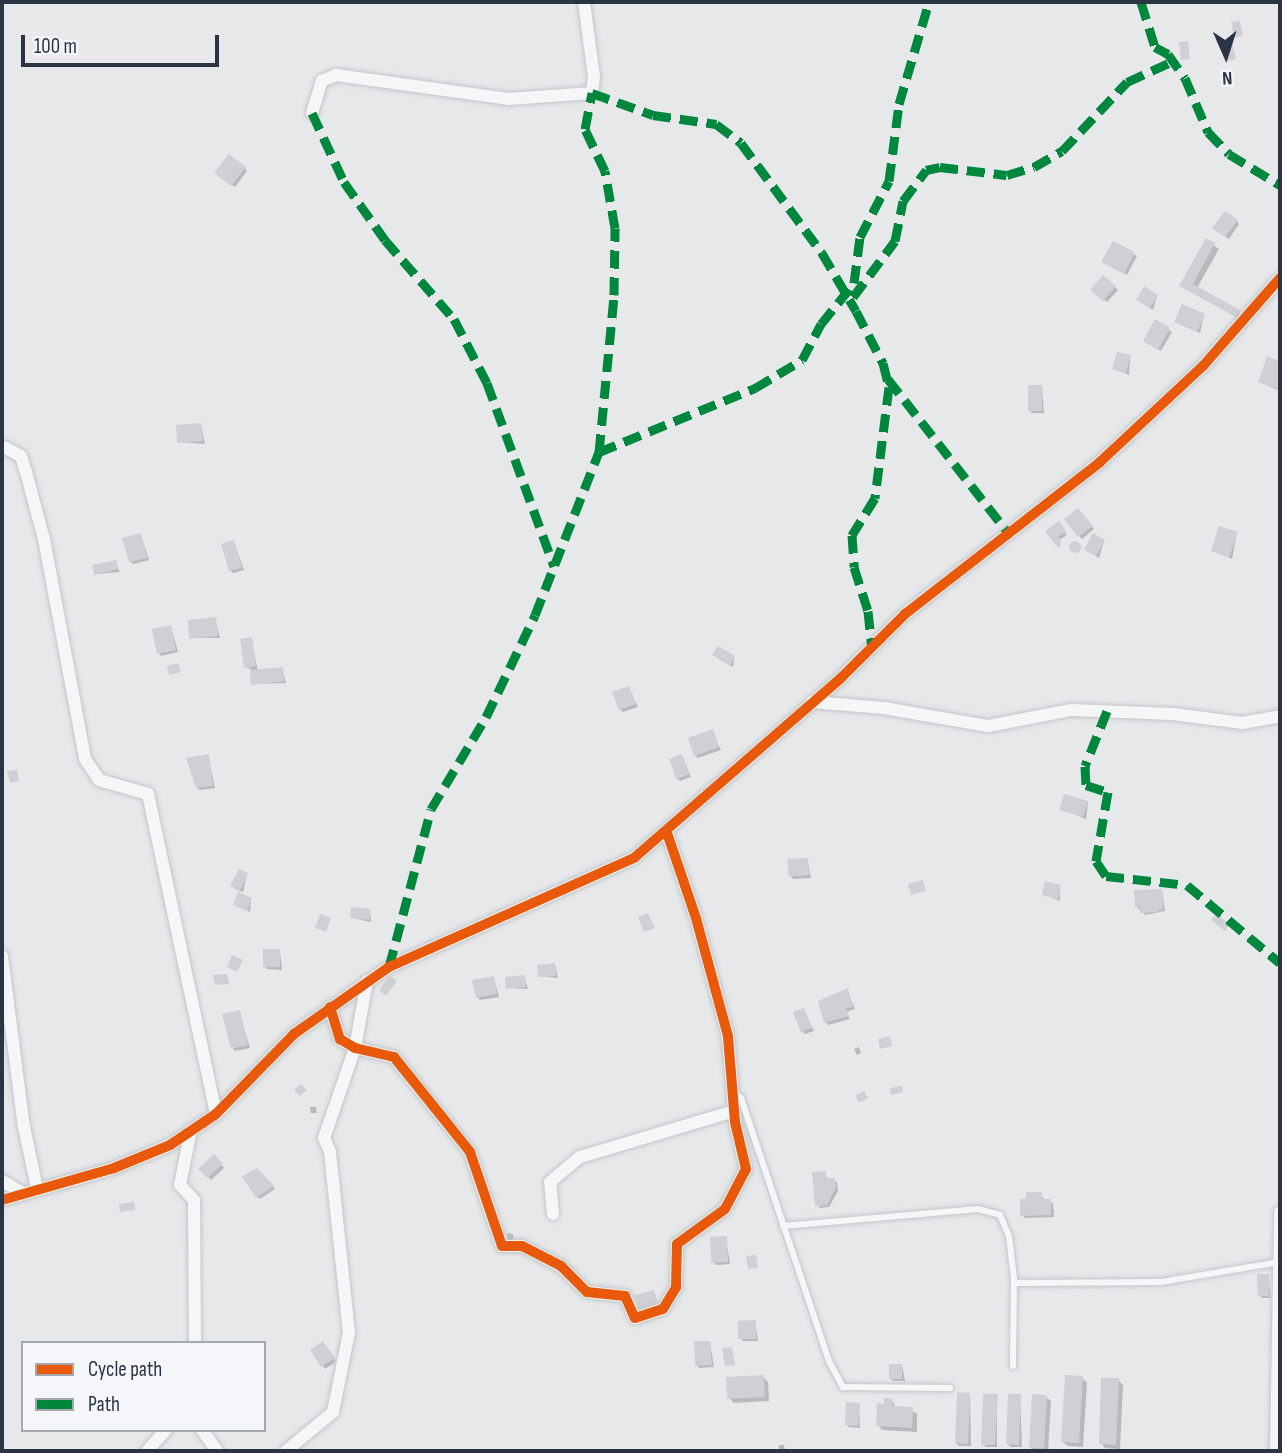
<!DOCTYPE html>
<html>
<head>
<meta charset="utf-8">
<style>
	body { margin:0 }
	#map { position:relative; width:1282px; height:1453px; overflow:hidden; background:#e6e8ea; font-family:"Sofia Sans Condensed",sans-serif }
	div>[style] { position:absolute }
	.shadow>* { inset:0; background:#0003 }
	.building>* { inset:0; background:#ced0d3 }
	.round { border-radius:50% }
	.roads { filter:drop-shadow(0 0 2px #c4c6c8) drop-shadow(0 0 2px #c4c6c8) }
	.service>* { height:6px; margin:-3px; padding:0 3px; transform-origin:3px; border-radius:3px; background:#f5f6f7 }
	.minor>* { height:12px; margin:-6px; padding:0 6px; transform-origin:6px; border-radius:6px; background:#f5f6f7 }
	.quiet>* { height:9px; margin-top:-4.5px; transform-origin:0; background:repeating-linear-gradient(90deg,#00873e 0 18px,transparent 0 27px) }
	.cycleway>* { height:10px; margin:-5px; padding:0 5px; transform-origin:5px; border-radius:5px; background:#e8590c }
	span { translate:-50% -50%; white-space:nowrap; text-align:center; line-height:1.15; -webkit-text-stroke:5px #f4f6f9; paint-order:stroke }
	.frame { position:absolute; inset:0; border:4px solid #2b3445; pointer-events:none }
	.legend { position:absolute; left:21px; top:1341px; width:245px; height:91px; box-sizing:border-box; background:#f4f6f9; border:2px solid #a4a8b1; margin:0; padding:9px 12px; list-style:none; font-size:21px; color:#2b3445 }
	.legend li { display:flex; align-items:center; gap:14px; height:35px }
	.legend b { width:35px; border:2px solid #a4a8b1 }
	.north { position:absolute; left:1191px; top:21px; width:70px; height:70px; -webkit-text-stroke:5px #f4f6f9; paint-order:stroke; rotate:177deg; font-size:19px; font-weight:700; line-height:28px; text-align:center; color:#2b3445 }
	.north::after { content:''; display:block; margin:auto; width:24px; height:32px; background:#2b3445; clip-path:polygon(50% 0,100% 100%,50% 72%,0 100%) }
	.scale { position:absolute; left:21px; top:35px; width:198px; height:32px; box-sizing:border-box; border:4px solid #2b3445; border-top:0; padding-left:9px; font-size:21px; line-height:24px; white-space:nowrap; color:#2b3445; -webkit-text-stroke:5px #f4f6f9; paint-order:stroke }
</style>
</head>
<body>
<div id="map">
	<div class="shadow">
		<i style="clip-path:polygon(245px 168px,247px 171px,235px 187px,219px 176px)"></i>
		<i style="clip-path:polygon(1237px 221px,1239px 224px,1229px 239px,1217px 231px)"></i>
		<i style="clip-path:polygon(1207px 241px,1219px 249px,1197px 288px,1239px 311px,1241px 320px,1181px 285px)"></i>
		<i style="clip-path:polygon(1113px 243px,1137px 256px,1127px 275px,1104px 262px)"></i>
		<i style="clip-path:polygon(1103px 277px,1118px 290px,1107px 302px,1093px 290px)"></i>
		<i style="clip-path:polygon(1157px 296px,1153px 310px,1141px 302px)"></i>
		<i style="clip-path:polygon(1204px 315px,1200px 333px,1179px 324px)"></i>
		<i style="clip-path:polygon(1156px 322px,1172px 332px,1161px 351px,1148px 343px)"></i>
		<i style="clip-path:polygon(1130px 357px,1129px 375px,1114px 369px)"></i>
		<i style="clip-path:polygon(1269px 359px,1280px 363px,1280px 391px,1260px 382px)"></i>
		<i style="clip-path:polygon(1042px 387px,1044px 413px,1032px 413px,1030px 410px)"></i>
		<i style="clip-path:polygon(201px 425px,205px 444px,179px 442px)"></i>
		<i style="clip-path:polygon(1078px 510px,1094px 529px,1082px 539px,1066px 520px)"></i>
		<i style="clip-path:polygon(1061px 527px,1067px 535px,1059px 540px,1060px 548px,1048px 532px)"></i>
		<i style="clip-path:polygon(1237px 533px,1232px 559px,1213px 551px)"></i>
		<i style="clip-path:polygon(141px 535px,149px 560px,133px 564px,130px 561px)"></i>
		<i style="clip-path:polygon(1104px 541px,1099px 558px,1089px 552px)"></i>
		<i style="clip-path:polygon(234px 542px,244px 570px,233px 573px,230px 570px)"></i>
		<i style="clip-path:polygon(1074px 544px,1081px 548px,1077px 553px,1072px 549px)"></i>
		<i style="clip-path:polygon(115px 562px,120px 572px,96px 574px)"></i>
		<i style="clip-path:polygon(215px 619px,220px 638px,191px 638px)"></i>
		<i style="clip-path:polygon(171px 627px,178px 652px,161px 656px,159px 653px)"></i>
		<i style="clip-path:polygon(251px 639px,258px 671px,282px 668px,286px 683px,253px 684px,251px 669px,246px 667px)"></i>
		<i style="clip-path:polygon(734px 657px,733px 667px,717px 658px)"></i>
		<i style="clip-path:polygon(629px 688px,638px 707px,623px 712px,620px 709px)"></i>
		<i style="clip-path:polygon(712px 731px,721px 750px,698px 758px,695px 755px)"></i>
		<i style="clip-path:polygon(208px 756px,215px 788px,200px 790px,197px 788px)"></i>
		<i style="clip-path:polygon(682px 756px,691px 777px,680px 781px,677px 778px)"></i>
		<i style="clip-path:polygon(1088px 802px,1086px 819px,1061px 809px)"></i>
		<i style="clip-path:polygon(807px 859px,811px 878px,793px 879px,791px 876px)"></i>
		<i style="clip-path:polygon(247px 874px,243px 892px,235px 889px,233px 886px)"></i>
		<i style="clip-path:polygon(1060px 886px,1060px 901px,1044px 894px)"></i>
		<i style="clip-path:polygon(1162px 891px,1165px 911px,1145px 915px,1136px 906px)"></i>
		<i style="clip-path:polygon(251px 900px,250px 912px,235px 904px)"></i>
		<i style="clip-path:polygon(370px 911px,371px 922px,352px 918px)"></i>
		<i style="clip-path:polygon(280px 951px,282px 970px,267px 969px,264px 966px)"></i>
		<i style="clip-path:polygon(555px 965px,558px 978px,540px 976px)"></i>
		<i style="clip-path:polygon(524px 977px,528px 989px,508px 988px)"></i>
		<i style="clip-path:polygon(494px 978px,499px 997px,480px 1000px,477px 997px)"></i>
		<i style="clip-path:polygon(847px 990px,855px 1009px,846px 1012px,850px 1019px,828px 1025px,826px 1022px)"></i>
		<i style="clip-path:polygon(804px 1010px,814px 1031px,805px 1034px,802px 1031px)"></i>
		<i style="clip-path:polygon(239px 1012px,250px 1048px,235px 1051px,232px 1048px)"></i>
		<i style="clip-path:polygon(859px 1047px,861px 1053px,857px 1055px,854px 1049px)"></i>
		<i style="clip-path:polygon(310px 1107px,316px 1107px,317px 1113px,311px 1113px)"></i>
		<i style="clip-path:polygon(214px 1157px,224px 1168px,211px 1180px,201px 1169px)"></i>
		<i style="clip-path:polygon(257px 1170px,275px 1189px,260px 1199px,257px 1196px)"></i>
		<i style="clip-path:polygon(825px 1173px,828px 1180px,837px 1182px,838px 1191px,829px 1207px,819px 1208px)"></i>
		<i style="clip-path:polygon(1041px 1193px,1044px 1201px,1053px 1203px,1054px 1217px,1025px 1218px,1022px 1215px)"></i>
		<i style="clip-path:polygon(507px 1233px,513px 1234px,514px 1240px,508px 1240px)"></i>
		<i style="clip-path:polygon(726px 1238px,730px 1264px,716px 1265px,713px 1262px)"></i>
		<i style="clip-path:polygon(1268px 1276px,1271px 1298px,1262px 1298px,1259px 1295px)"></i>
		<i style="clip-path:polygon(755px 1322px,758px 1341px,743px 1341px,740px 1338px)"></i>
		<i style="clip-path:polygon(710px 1342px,714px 1367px,699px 1368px,697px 1365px)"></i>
		<i style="clip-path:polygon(326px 1346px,336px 1362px,325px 1369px,323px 1366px)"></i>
		<i style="clip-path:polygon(902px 1365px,905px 1381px,894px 1381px,891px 1379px)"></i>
		<i style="clip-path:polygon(763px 1377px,768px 1382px,769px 1401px,734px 1403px,729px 1398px)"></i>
		<i style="clip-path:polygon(1082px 1378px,1087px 1383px,1083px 1447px,1068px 1446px,1063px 1442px)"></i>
		<i style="clip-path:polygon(1118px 1380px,1123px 1385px,1120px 1449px,1105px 1448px,1101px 1443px)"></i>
		<i style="clip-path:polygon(970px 1395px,971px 1446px,959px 1446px,956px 1443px)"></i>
		<i style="clip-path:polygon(997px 1396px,997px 1447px,986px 1447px,983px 1444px)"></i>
		<i style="clip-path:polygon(1020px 1396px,1022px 1447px,1011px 1447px,1008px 1444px)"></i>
		<i style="clip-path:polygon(1046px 1397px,1051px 1401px,1048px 1451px,1034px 1451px,1031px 1448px)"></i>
		<i style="clip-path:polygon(892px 1400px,896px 1408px,917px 1413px,917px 1432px,882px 1430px,878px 1425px)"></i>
		<i style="clip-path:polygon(859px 1404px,860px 1428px,849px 1427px,846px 1424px)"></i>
		<i style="clip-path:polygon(779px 1445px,784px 1445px,785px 1451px,779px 1451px)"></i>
	</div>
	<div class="building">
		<i style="clip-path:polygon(1240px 21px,1243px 36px,1234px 38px,1231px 22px)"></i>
		<i style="clip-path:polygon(1188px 41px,1190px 59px,1181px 60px,1179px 42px)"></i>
		<i style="clip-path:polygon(1232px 43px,1236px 59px,1228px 61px,1224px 46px)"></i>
		<i style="clip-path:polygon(229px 154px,246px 167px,231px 186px,214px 173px)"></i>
		<i style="clip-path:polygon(1225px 211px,1238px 220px,1225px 237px,1212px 228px)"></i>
		<i style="clip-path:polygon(1206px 238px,1215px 243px,1193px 284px,1240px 310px,1236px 317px,1179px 286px)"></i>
		<i style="clip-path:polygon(1113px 241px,1135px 252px,1124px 274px,1101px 262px)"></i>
		<i style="clip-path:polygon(1103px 275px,1116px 286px,1103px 301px,1090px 290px)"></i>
		<i style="clip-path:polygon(1144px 286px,1158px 295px,1150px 308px,1136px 300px)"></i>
		<i style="clip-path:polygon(1182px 304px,1205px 314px,1197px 332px,1174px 322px)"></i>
		<i style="clip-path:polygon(1155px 319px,1170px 328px,1158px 350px,1143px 341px)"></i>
		<i style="clip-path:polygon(1117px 352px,1131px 355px,1126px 373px,1112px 369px)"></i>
		<i style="clip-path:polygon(1267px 356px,1280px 361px,1279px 389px,1258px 382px)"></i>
		<i style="clip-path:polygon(1028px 385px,1042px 385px,1042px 411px,1028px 411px)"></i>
		<i style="clip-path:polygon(201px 423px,203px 441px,177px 443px,176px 425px)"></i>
		<i style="clip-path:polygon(1078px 508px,1093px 526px,1078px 537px,1064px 519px)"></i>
		<i style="clip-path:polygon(1059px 521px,1066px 531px,1058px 537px,1062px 542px,1056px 546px,1045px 531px)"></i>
		<i style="clip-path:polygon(1219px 526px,1238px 532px,1229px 557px,1211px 551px)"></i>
		<i style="clip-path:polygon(141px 533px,147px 558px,129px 562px,122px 538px)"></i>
		<i style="clip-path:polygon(1093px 533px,1105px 540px,1096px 556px,1084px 550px)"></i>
		<i style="clip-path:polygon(234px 540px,242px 568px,229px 571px,221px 544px)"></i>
		<i class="round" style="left:1069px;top:541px;width:12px;height:12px"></i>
		<i style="clip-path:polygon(116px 560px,118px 569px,94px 575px,92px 565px)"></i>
		<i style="clip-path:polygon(216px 617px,218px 636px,189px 639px,188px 620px)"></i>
		<i style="clip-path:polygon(171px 625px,176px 650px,157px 654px,152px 629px)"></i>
		<i style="clip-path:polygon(252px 637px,256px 666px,244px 668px,240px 639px)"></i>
		<i style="clip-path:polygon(718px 646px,735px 656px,730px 665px,712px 655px)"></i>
		<i style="clip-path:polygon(178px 663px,181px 672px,169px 675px,167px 666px)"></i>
		<i style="clip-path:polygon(283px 667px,284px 681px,251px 685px,250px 670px)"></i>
		<i style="clip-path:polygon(629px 686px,636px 704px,619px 710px,612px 692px)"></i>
		<i style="clip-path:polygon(713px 729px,719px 747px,694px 756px,688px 738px)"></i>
		<i style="clip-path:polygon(209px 754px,213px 786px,196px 788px,186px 758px)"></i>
		<i style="clip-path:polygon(682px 754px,690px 774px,676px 779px,669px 759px)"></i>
		<i style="clip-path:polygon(17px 770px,19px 781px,10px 783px,7px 771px)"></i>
		<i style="clip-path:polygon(1064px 794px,1088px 801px,1083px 817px,1059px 810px)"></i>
		<i style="clip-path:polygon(808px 858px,809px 875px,789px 877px,787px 859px)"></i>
		<i style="clip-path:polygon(239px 869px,248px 873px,240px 891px,230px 886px)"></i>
		<i style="clip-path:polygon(923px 880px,926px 891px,911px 895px,908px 884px)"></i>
		<i style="clip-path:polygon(1045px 881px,1061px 885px,1058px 899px,1042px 895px)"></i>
		<i style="clip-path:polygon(1162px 889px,1163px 908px,1157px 912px,1140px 913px,1140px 907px,1135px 907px,1134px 890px)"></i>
		<i style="clip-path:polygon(238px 892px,252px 898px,247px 911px,233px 905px)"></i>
		<i style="clip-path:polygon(351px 907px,371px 909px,369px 920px,350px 918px)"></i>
		<i style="clip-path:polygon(648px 913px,655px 928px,644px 932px,638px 917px)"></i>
		<i style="clip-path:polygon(320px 914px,331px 918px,326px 932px,315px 928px)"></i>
		<i style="clip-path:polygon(1216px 914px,1230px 924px,1225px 931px,1211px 920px)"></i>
		<i style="clip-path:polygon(263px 949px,280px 949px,280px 967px,263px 967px)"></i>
		<i style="clip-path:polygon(232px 955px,243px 960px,237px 972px,227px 967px)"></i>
		<i style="clip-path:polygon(555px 963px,556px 976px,538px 977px,537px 965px)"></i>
		<i style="clip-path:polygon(227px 974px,229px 984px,215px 985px,213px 975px)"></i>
		<i style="clip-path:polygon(525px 975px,526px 987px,506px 989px,505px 977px)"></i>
		<i style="clip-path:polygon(390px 976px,397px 981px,386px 996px,379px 990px)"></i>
		<i style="clip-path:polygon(494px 976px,497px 994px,476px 998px,472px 980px)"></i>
		<i style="clip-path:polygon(848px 988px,853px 1007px,845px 1009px,849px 1016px,824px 1023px,818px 1001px)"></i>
		<i style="clip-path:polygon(804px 1008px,812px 1028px,801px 1032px,793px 1012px)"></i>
		<i style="clip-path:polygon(240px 1010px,248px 1045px,231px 1049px,222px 1014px)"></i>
		<i style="clip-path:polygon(890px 1036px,892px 1046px,880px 1049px,878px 1039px)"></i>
		<i style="clip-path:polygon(301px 1084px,307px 1090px,300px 1096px,294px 1090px)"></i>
		<i style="clip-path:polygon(902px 1086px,903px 1092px,891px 1095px,890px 1088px)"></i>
		<i style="clip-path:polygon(864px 1091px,868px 1098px,859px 1103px,855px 1096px)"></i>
		<i style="clip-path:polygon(214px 1154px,223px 1164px,207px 1178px,198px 1169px)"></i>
		<i style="clip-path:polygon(257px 1168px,274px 1186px,256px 1198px,242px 1177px)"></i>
		<i style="clip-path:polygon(826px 1171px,826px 1178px,835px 1178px,836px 1187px,827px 1205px,815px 1206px,812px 1172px)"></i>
		<i style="clip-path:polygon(1026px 1192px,1042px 1192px,1042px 1199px,1051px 1199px,1051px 1215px,1020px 1216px,1020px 1199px,1026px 1198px)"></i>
		<i style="clip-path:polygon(134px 1202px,135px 1210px,120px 1212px,119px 1204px)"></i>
		<i style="clip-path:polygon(727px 1236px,728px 1262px,711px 1263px,710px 1237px)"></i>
		<i style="clip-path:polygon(756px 1255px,758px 1268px,748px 1269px,746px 1256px)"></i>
		<i style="clip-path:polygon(1257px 1274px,1269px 1274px,1269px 1296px,1258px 1296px)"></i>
		<i style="clip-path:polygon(654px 1290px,659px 1306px,639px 1311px,635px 1295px)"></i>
		<i style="clip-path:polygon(756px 1320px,756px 1339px,738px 1339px,738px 1321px)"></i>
		<i style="clip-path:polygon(323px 1341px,335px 1358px,321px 1367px,310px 1350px)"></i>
		<i style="clip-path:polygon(694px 1341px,710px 1341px,712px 1365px,695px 1366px)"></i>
		<i style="clip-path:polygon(732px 1347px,735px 1365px,725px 1366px,722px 1348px)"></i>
		<i style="clip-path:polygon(889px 1364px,902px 1364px,902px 1379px,889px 1379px)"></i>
		<i style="clip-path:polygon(764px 1375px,765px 1397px,727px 1399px,726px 1377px)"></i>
		<i style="clip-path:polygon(1065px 1375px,1083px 1376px,1079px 1443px,1061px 1442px)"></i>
		<i style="clip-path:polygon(1101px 1378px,1119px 1378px,1116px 1445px,1099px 1444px)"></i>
		<i style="clip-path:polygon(957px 1392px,970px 1393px,968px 1444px,955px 1443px)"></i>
		<i style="clip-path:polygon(983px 1394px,998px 1394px,995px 1445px,981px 1445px)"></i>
		<i style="clip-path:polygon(1008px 1394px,1021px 1394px,1019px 1445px,1006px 1444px)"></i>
		<i style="clip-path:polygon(1032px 1394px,1047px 1395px,1044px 1449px,1029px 1448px)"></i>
		<i style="clip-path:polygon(884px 1398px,893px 1399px,892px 1406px,913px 1407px,912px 1428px,876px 1426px,877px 1403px,884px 1404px)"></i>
		<i style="clip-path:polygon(846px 1402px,860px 1403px,858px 1426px,845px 1425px)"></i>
	</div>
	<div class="roads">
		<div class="service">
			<i style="left:735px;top:1093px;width:8px;rotate:40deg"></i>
			<i style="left:741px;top:1098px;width:277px;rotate:71.5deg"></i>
			<i style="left:829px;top:1361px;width:30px;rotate:62deg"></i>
			<i style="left:843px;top:1387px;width:107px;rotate:0.5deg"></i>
			<i style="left:783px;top:1226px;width:196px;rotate:-5deg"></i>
			<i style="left:978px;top:1209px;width:23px;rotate:15deg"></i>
			<i style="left:1000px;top:1215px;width:23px;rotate:67deg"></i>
			<i style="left:1009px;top:1236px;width:43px;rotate:83.4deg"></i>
			<i style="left:1014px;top:1279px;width:87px;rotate:90.7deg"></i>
			<i style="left:1014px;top:1283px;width:147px;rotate:-0.4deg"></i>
			<i style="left:1161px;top:1282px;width:120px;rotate:-9.6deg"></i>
		</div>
		<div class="minor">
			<i style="left:312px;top:113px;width:34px;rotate:-73deg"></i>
			<i style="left:322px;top:81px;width:15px;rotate:-23deg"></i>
			<i style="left:336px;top:75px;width:174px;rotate:7.9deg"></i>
			<i style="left:508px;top:99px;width:84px;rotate:-4.1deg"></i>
			<i style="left:592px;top:93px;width:16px;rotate:-83deg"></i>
			<i style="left:594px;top:77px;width:76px;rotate:-97.6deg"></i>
			<i style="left:2px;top:446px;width:21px;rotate:28deg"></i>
			<i style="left:21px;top:456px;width:17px;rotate:73deg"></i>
			<i style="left:26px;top:472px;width:69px;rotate:75deg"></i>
			<i style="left:44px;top:539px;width:224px;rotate:79.4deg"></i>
			<i style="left:85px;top:759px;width:25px;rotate:56deg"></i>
			<i style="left:99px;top:780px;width:51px;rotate:15.9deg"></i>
			<i style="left:148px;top:794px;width:327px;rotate:78deg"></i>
			<i style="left:812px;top:702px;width:72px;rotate:4.8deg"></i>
			<i style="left:884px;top:708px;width:106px;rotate:9.8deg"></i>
			<i style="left:988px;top:726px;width:85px;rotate:-10.9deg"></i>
			<i style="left:1071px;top:710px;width:102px;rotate:2.2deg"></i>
			<i style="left:1173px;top:714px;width:70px;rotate:7.4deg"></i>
			<i style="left:1242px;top:723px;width:39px;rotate:-10deg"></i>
			<i style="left:2px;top:956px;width:172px;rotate:82.7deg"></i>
			<i style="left:24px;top:1127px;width:62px;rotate:78deg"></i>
			<i style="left:330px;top:1007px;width:34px;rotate:73deg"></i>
			<i style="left:340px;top:1039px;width:17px;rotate:31deg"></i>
			<i style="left:355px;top:1048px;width:40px;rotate:13deg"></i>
			<i style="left:394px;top:1057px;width:122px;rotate:51.3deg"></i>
			<i style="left:470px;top:1152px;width:99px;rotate:71.2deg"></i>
			<i style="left:502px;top:1246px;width:20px"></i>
			<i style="left:522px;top:1246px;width:44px;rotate:27.1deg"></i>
			<i style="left:561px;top:1266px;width:37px;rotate:45deg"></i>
			<i style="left:587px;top:1292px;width:38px;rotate:6deg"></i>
			<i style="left:625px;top:1296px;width:24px;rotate:66deg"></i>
			<i style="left:635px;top:1318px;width:29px;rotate:-18deg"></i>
			<i style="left:663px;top:1309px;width:26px;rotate:-59deg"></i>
			<i style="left:676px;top:1287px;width:43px;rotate:-88.7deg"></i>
			<i style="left:677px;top:1244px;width:59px;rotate:-36.1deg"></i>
			<i style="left:725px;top:1209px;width:45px;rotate:-62.3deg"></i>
			<i style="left:746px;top:1169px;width:48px;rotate:-103.2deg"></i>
			<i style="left:735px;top:1122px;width:86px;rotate:-94.7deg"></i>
			<i style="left:728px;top:1036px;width:122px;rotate:-105.2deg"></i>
			<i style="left:696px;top:918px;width:90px;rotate:-108.8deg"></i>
			<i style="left:191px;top:1130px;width:56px;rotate:101.3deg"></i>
			<i style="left:180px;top:1185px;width:21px;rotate:47deg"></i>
			<i style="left:194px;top:1200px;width:143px;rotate:89.6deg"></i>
			<i style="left:2px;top:1181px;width:22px;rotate:30deg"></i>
			<i style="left:2px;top:1200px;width:116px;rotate:-15.9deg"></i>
			<i style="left:114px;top:1168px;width:61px;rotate:-22.3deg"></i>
			<i style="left:170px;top:1145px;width:55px;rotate:-34deg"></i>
			<i style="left:216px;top:1114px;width:112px;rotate:-45.7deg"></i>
			<i style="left:294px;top:1034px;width:116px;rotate:-35.2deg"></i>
			<i style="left:389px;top:967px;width:268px;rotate:-24deg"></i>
			<i style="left:634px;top:858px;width:273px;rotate:-41deg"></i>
			<i style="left:840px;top:679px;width:92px;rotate:-45deg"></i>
			<i style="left:905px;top:614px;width:247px;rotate:-37.9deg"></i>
			<i style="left:1100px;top:462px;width:141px;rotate:-43deg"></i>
			<i style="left:1203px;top:366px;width:117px;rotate:-48.8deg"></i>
			<i style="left:553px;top:1214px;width:32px;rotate:-95deg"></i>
			<i style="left:550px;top:1182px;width:39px;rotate:-40deg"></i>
			<i style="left:580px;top:1157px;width:161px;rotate:-16.6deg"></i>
			<i style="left:202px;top:1430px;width:26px;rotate:54deg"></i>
			<i style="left:147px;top:1451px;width:28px;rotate:-48deg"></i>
			<i style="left:286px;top:1451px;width:61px;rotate:-39.7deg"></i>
			<i style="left:333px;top:1412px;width:81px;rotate:-78.6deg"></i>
			<i style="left:349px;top:1333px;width:182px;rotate:-96deg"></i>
			<i style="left:330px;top:1152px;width:15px;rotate:-113deg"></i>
			<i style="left:324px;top:1138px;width:95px;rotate:-71deg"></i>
			<i style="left:355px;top:1048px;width:68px;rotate:-79.8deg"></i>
			<i style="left:1276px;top:1451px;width:239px;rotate:-89deg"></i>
		</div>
	</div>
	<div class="quiet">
		<i style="left:1141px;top:2px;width:47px;rotate:72.7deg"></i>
		<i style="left:1155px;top:47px;width:15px;rotate:28deg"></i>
		<i style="left:1168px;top:54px;width:29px;rotate:55deg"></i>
		<i style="left:1185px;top:78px;width:59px;rotate:66.9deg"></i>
		<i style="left:1208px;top:132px;width:30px;rotate:46deg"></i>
		<i style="left:1229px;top:154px;width:60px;rotate:31.3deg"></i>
		<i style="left:312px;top:113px;width:76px;rotate:65.1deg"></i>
		<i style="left:344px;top:182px;width:71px;rotate:54.7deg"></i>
		<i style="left:385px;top:240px;width:105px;rotate:48.9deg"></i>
		<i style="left:454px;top:319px;width:72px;rotate:62.7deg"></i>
		<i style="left:487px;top:383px;width:195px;rotate:69.9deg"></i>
		<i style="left:853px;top:297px;width:70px;rotate:-53.1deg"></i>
		<i style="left:895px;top:241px;width:41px;rotate:-78.7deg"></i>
		<i style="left:903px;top:201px;width:39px;rotate:-53deg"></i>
		<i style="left:926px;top:170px;width:14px;rotate:-12deg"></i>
		<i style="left:940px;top:167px;width:67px;rotate:6.8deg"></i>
		<i style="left:1007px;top:175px;width:28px;rotate:-17deg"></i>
		<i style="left:1034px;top:167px;width:32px;rotate:-30deg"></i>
		<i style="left:1062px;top:151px;width:95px;rotate:-46.7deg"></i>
		<i style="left:1127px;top:82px;width:51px;rotate:-24.5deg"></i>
		<i style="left:888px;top:379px;width:198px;rotate:52deg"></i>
		<i style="left:599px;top:452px;width:169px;rotate:-22.3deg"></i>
		<i style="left:755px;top:388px;width:55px;rotate:-30.8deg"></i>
		<i style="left:802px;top:360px;width:41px;rotate:-62.2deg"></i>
		<i style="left:821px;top:324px;width:53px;rotate:-51.2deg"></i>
		<i style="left:854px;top:283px;width:46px;rotate:-82.6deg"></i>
		<i style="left:860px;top:237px;width:63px;rotate:-62.6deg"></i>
		<i style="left:889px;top:181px;width:78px;rotate:-82.6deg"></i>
		<i style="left:899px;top:104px;width:106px;rotate:-73.6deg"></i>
		<i style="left:1107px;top:711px;width:59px;rotate:111.8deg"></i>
		<i style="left:1085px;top:766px;width:19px;rotate:87deg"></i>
		<i style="left:1086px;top:785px;width:23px;rotate:18deg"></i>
		<i style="left:1108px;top:792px;width:70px;rotate:99.9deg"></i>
		<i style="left:1096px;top:861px;width:18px;rotate:56deg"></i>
		<i style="left:1106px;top:876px;width:81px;rotate:6.3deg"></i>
		<i style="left:1187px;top:885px;width:121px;rotate:40deg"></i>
		<i style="left:389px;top:967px;width:163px;rotate:-75.1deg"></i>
		<i style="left:431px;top:809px;width:107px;rotate:-59.1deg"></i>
		<i style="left:486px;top:717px;width:113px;rotate:-64.3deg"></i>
		<i style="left:535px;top:615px;width:175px;rotate:-68.6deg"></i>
		<i style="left:599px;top:452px;width:158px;rotate:-84.5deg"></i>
		<i style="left:614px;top:295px;width:67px;rotate:-89.1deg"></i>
		<i style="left:615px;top:228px;width:58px;rotate:-100deg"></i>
		<i style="left:605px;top:171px;width:47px;rotate:-115.5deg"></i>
		<i style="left:585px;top:129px;width:37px;rotate:-79deg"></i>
		<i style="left:592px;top:93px;width:65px;rotate:19.8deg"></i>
		<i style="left:653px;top:115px;width:64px;rotate:8.1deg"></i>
		<i style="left:716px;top:124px;width:31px;rotate:37deg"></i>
		<i style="left:741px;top:143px;width:137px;rotate:53.6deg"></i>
		<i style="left:822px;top:253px;width:67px;rotate:59.6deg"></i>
		<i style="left:856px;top:311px;width:59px;rotate:62.6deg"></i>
		<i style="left:883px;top:363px;width:25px;rotate:76deg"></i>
		<i style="left:889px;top:387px;width:112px;rotate:97.2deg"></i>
		<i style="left:875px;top:498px;width:44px;rotate:121.9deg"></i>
		<i style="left:852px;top:535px;width:32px;rotate:86deg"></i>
		<i style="left:854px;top:567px;width:46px;rotate:72.3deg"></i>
		<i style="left:868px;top:611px;width:36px;rotate:84deg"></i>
	</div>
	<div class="cycleway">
		<i style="left:330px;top:1007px;width:34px;rotate:73deg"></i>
		<i style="left:340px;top:1039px;width:17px;rotate:31deg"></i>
		<i style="left:355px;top:1048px;width:40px;rotate:13deg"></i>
		<i style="left:394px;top:1057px;width:122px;rotate:51.3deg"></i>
		<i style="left:470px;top:1152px;width:99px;rotate:71.2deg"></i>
		<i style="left:502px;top:1246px;width:20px"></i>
		<i style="left:522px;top:1246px;width:44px;rotate:27.1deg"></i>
		<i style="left:561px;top:1266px;width:37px;rotate:45deg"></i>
		<i style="left:587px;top:1292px;width:38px;rotate:6deg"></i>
		<i style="left:625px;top:1296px;width:24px;rotate:66deg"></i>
		<i style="left:635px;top:1318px;width:29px;rotate:-18deg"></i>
		<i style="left:663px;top:1309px;width:26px;rotate:-59deg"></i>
		<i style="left:676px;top:1287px;width:43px;rotate:-88.7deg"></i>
		<i style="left:677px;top:1244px;width:59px;rotate:-36.1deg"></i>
		<i style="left:725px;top:1209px;width:45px;rotate:-62.3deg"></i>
		<i style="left:746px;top:1169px;width:48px;rotate:-103.2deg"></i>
		<i style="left:735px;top:1122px;width:86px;rotate:-94.7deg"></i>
		<i style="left:728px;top:1036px;width:122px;rotate:-105.2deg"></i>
		<i style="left:696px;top:918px;width:90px;rotate:-108.8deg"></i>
		<i style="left:2px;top:1200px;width:116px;rotate:-15.9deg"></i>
		<i style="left:114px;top:1168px;width:61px;rotate:-22.3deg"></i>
		<i style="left:170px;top:1145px;width:55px;rotate:-34deg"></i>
		<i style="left:216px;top:1114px;width:112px;rotate:-45.7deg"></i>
		<i style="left:294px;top:1034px;width:116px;rotate:-35.2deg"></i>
		<i style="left:389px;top:967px;width:268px;rotate:-24deg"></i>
		<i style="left:634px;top:858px;width:273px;rotate:-41deg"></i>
		<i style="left:840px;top:679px;width:92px;rotate:-45deg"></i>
		<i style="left:905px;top:614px;width:247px;rotate:-37.9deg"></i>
		<i style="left:1100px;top:462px;width:141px;rotate:-43deg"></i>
		<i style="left:1203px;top:366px;width:117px;rotate:-48.8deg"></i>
	</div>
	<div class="frame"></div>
	<ul class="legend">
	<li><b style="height:9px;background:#e8590c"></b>Cycle path</li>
	<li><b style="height:9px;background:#00873e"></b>Path</li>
	</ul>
	<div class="north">N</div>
	<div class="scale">100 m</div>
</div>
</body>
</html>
